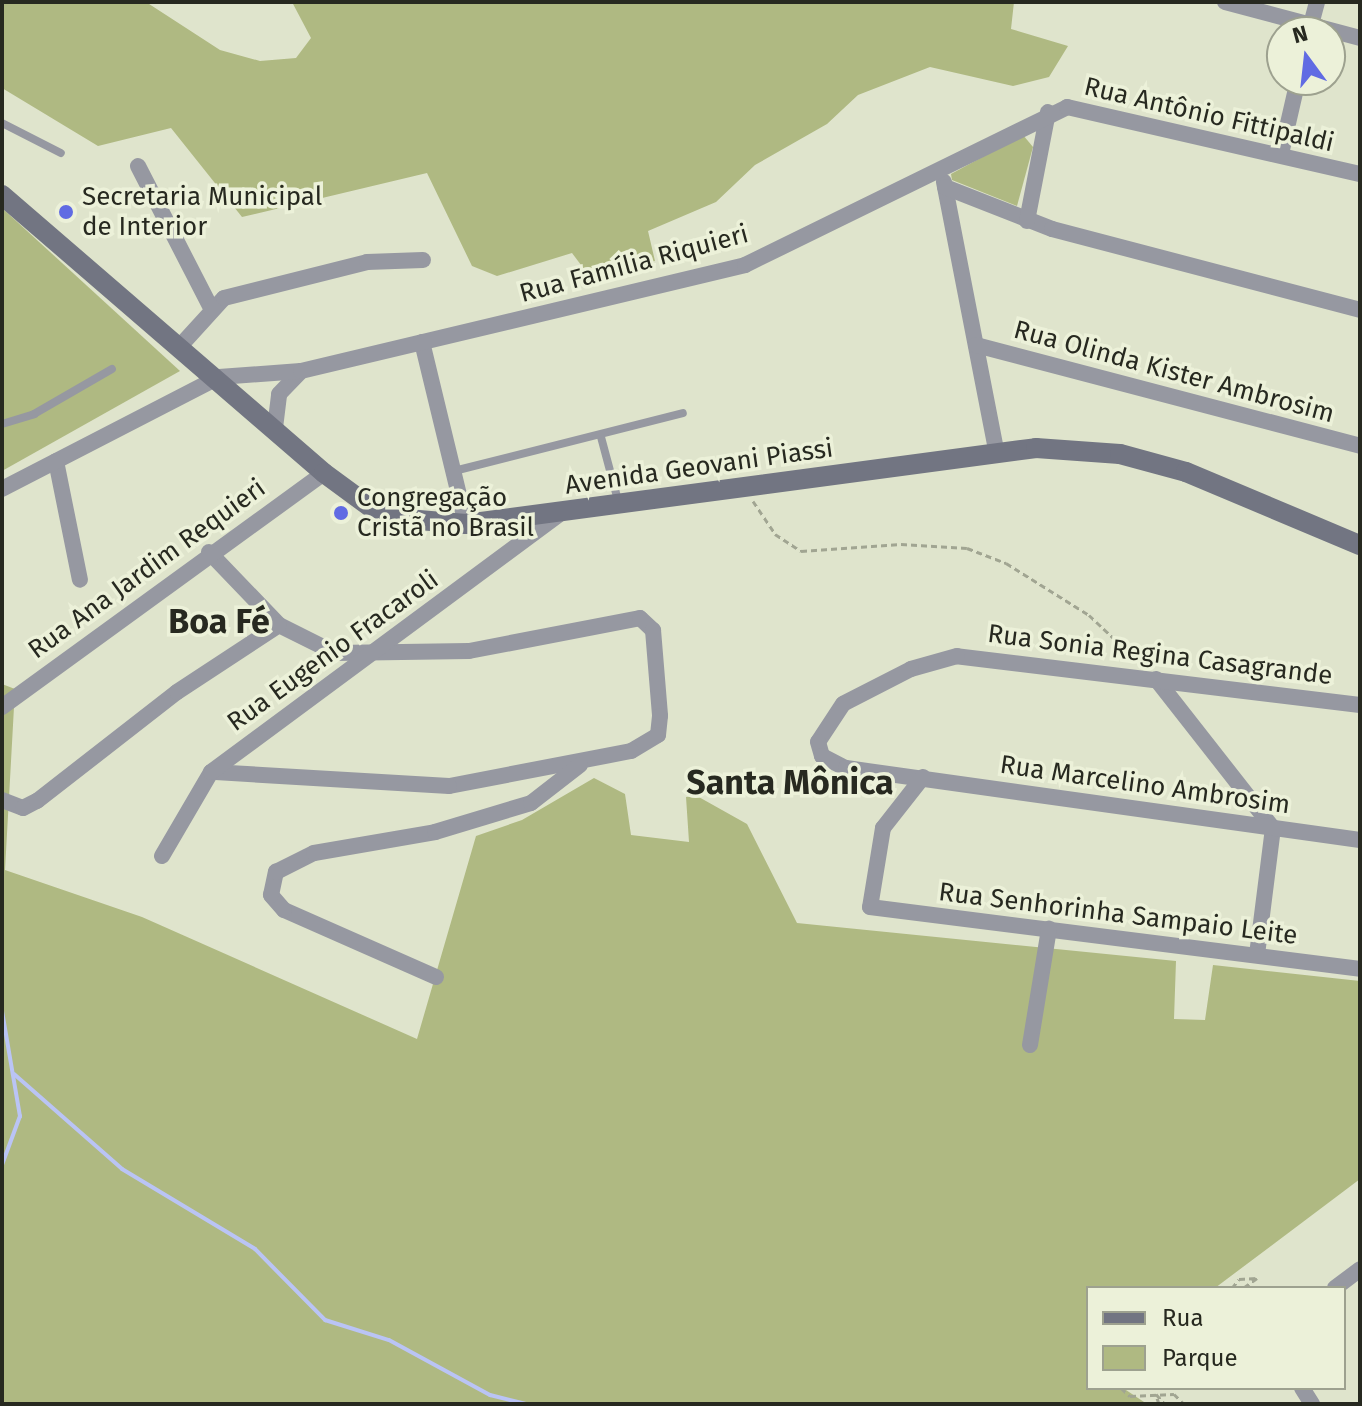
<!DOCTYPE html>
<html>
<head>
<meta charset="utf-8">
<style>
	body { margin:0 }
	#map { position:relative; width:1362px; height:1406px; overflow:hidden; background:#dfe4cc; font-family:"Fira Sans",sans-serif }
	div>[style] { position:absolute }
	.green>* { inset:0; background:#afb982 }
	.stream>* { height:4px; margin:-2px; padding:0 2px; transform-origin:2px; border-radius:2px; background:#bac4f5 }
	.path>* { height:3px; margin-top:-1.5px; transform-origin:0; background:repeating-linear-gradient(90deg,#a1a592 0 6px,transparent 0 10px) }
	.service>* { height:8px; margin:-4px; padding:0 4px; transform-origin:4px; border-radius:4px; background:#9698a1 }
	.minor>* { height:16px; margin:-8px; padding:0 8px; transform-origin:8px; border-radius:8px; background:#9698a1 }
	.secondary>* { height:20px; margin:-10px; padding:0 10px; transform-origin:10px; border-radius:10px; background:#727582 }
	.dots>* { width:22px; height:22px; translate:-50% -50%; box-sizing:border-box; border:4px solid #ecf1d9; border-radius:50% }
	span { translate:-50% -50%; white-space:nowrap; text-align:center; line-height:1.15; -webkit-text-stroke:7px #ecf1d9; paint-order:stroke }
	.street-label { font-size:26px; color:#272920 }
	.poi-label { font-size:26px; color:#272920 }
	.left { translate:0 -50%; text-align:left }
	.district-label { font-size:34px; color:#272920; font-weight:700 }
	.frame { position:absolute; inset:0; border:4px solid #272920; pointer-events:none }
	.legend { position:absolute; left:1086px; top:1286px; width:260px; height:104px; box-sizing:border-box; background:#ecf1d9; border:2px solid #9da18f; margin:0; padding:10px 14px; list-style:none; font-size:24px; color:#272920 }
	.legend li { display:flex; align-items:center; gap:16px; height:40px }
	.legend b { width:40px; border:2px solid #9da18f }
	.north { position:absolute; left:1266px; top:16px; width:80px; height:80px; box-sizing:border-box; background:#ecf1d9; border:2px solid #9da18f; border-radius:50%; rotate:345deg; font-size:22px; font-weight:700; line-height:32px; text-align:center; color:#272920 }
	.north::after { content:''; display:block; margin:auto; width:28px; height:36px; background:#606be3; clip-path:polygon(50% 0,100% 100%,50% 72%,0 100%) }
</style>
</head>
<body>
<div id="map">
	<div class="green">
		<i style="clip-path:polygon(2px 2px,146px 2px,220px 50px,260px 61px,296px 58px,311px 38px,292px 2px,1014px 2px,1011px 29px,1068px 46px,1049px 77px,1013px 86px,930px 67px,858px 95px,827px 124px,755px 165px,716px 202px,648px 231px,655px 261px,590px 277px,572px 253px,497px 276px,472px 266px,427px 173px,242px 217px,171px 128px,98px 146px,2px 88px)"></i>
		<i style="clip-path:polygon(1023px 135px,1033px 147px,1017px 206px,952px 180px,951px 174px)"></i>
		<i style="clip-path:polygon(2px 208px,180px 371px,2px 471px)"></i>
		<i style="clip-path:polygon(2px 684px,15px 689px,5px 870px,142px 917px,417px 1039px,476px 836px,522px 820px,594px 778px,625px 794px,631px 835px,689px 842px,686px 797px,697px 796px,747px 824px,797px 923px,1176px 961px,1174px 1019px,1205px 1020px,1213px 965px,1360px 981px,1360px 1179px,1215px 1288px,1088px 1288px,1088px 1388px,1123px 1388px,1147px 1404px,2px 1404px)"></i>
	</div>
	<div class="stream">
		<i style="left:2px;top:1011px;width:107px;rotate:80.3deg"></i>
		<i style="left:20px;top:1116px;width:52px;rotate:110.2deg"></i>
		<i style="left:14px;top:1074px;width:144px;rotate:41.3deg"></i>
		<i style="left:122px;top:1169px;width:155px;rotate:31deg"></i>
		<i style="left:255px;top:1249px;width:100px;rotate:45.4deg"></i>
		<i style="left:325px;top:1320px;width:67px;rotate:17.4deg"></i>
		<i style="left:389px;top:1340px;width:115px;rotate:28.6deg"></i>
		<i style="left:490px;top:1395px;width:36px;rotate:14deg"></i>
	</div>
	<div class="path">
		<i style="left:753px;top:501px;width:40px;rotate:56deg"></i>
		<i style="left:775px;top:534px;width:31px;rotate:33deg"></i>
		<i style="left:801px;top:551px;width:100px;rotate:-4deg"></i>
		<i style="left:901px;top:544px;width:66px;rotate:3.5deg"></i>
		<i style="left:967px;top:548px;width:42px;rotate:21deg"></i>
		<i style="left:1006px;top:563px;width:98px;rotate:32.1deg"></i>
		<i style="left:1089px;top:615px;width:71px;rotate:43.3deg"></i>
		<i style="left:1232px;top:1288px;width:11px;rotate:-52deg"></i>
		<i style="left:1239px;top:1279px;width:18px;rotate:-3deg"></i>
		<i style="left:1257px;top:1278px;width:17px;rotate:144deg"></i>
		<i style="left:1260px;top:1288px;width:12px"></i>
		<i style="left:1121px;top:1388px;width:12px;rotate:42deg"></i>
		<i style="left:1130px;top:1396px;width:44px;rotate:-2.6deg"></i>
		<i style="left:1174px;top:1394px;width:14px;rotate:45deg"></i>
		<i style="left:1159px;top:1404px;width:10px;rotate:-107deg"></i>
		<i style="left:1156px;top:1394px;width:13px;rotate:48deg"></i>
	</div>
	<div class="service">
		<i style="left:2px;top:123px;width:66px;rotate:27deg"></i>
		<i style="left:2px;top:424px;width:34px;rotate:-17deg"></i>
		<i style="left:34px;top:414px;width:90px;rotate:-30deg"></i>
		<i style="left:601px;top:437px;width:69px;rotate:75deg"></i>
		<i style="left:454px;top:471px;width:236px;rotate:-14.2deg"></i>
	</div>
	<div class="minor">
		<i style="left:1225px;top:2px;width:140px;rotate:14.9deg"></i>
		<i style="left:1309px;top:32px;width:31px;rotate:-75deg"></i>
		<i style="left:1281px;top:154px;width:76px;rotate:-77.1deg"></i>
		<i style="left:138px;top:166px;width:157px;rotate:62.8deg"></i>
		<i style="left:944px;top:182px;width:273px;rotate:79deg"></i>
		<i style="left:945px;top:187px;width:115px;rotate:21.4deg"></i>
		<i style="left:1052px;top:229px;width:318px;rotate:14.7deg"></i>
		<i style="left:1027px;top:221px;width:111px;rotate:-79.1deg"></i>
		<i style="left:422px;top:342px;width:187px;rotate:76.4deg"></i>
		<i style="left:182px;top:344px;width:62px;rotate:-47.6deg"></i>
		<i style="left:224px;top:298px;width:147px;rotate:-14.1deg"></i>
		<i style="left:367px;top:262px;width:56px;rotate:-2deg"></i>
		<i style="left:976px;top:345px;width:397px;rotate:14.7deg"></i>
		<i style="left:275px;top:428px;width:34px;rotate:-83deg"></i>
		<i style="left:279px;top:394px;width:32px;rotate:-46deg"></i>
		<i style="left:56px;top:461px;width:121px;rotate:78.6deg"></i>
		<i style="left:2px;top:489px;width:244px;rotate:-27.3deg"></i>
		<i style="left:219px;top:377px;width:82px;rotate:-4.2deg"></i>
		<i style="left:301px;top:371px;width:456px;rotate:-13.4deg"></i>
		<i style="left:745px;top:265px;width:359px;rotate:-26.1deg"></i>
		<i style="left:1067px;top:107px;width:301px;rotate:12.9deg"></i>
		<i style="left:209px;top:552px;width:101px;rotate:46.2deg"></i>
		<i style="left:279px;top:625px;width:63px;rotate:26.6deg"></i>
		<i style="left:335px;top:653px;width:134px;rotate:-0.9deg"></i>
		<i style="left:469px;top:651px;width:174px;rotate:-10.9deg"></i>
		<i style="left:640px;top:618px;width:18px;rotate:43deg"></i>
		<i style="left:653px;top:630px;width:86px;rotate:85.3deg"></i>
		<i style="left:660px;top:716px;width:19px;rotate:96deg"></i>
		<i style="left:658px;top:735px;width:31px;rotate:149deg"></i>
		<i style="left:631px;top:751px;width:185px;rotate:169.1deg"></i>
		<i style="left:449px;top:786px;width:238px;rotate:-176.6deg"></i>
		<i style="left:1156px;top:679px;width:189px;rotate:51.9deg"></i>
		<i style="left:1273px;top:828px;width:128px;rotate:97.2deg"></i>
		<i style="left:1360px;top:705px;width:406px;rotate:-173.1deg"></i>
		<i style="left:957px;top:656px;width:48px;rotate:164.2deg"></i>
		<i style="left:911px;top:669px;width:76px;rotate:152.8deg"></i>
		<i style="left:843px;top:704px;width:45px;rotate:123.3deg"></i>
		<i style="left:818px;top:742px;width:15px;rotate:74deg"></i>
		<i style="left:822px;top:756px;width:27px;rotate:27deg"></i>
		<i style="left:846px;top:768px;width:519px;rotate:7.97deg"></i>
		<i style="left:2px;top:707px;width:398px;rotate:-36deg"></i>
		<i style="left:923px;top:777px;width:65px;rotate:128.1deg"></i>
		<i style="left:883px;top:828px;width:80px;rotate:99.3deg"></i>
		<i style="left:870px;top:907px;width:494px;rotate:7.2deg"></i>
		<i style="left:2px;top:800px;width:22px;rotate:21deg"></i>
		<i style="left:23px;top:808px;width:16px;rotate:-27deg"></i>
		<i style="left:37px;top:801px;width:177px;rotate:-37.9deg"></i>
		<i style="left:177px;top:692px;width:122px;rotate:-33.3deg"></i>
		<i style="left:162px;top:856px;width:97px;rotate:-59.7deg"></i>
		<i style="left:211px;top:772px;width:437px;rotate:-36.5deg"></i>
		<i style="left:436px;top:977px;width:166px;rotate:-156.2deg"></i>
		<i style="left:284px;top:910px;width:20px;rotate:-131deg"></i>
		<i style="left:271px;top:895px;width:24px;rotate:-78deg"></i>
		<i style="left:276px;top:872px;width:42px;rotate:-26.6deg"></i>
		<i style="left:314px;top:853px;width:123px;rotate:-9.8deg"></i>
		<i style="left:435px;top:832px;width:100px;rotate:-16.8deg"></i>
		<i style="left:531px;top:803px;width:62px;rotate:-37.8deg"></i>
		<i style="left:1030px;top:1045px;width:118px;rotate:-80.7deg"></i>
		<i style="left:1335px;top:1288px;width:31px;rotate:-37deg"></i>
		<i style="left:1302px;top:1388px;width:19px;rotate:58deg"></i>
	</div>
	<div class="secondary">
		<i style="left:2px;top:195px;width:425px;rotate:40.8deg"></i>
		<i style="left:324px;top:473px;width:74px;rotate:36.3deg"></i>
		<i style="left:384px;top:517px;width:82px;rotate:4.9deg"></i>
		<i style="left:466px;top:524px;width:575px;rotate:-7.59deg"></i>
		<i style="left:1036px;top:448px;width:84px;rotate:4.1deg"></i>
		<i style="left:1120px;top:454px;width:68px;rotate:15.3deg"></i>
		<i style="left:1186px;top:472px;width:189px;rotate:22.8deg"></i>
	</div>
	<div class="dots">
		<i style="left:66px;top:212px;background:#606be3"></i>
		<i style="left:341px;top:513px;background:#606be3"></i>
	</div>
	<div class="street-label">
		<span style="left:1209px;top:115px;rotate:13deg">Rua Antônio Fittipaldi</span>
		<span style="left:634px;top:264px;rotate:-15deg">Rua Família Riquieri</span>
		<span style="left:1174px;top:372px;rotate:15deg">Rua Olinda Kister Ambrosim</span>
		<span style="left:699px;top:467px;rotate:-8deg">Avenida Geovani Piassi</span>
		<span style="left:147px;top:569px;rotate:-36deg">Rua Ana Jardim Requieri</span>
		<span style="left:333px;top:651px;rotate:-36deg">Rua Eugenio Fracaroli</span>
		<span style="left:1160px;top:655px;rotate:7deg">Rua Sonia Regina Casagrande</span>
		<span style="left:1145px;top:785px;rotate:8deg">Rua Marcelino Ambrosim</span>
		<span style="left:1118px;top:914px;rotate:7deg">Rua Senhorinha Sampaio Leite</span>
	</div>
	<div class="poi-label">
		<span class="left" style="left:82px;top:212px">Secretaria Municipal<br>de Interior</span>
		<span class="left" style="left:357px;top:513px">Congregação<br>Cristã no Brasil</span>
	</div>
	<div class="district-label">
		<span style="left:219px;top:622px">Boa Fé</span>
		<span style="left:790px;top:783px">Santa Mônica</span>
	</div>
	<div class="frame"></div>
	<ul class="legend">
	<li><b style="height:10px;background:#727582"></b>Rua</li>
	<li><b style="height:22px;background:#afb982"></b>Parque</li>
	</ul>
	<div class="north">N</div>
</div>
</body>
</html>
